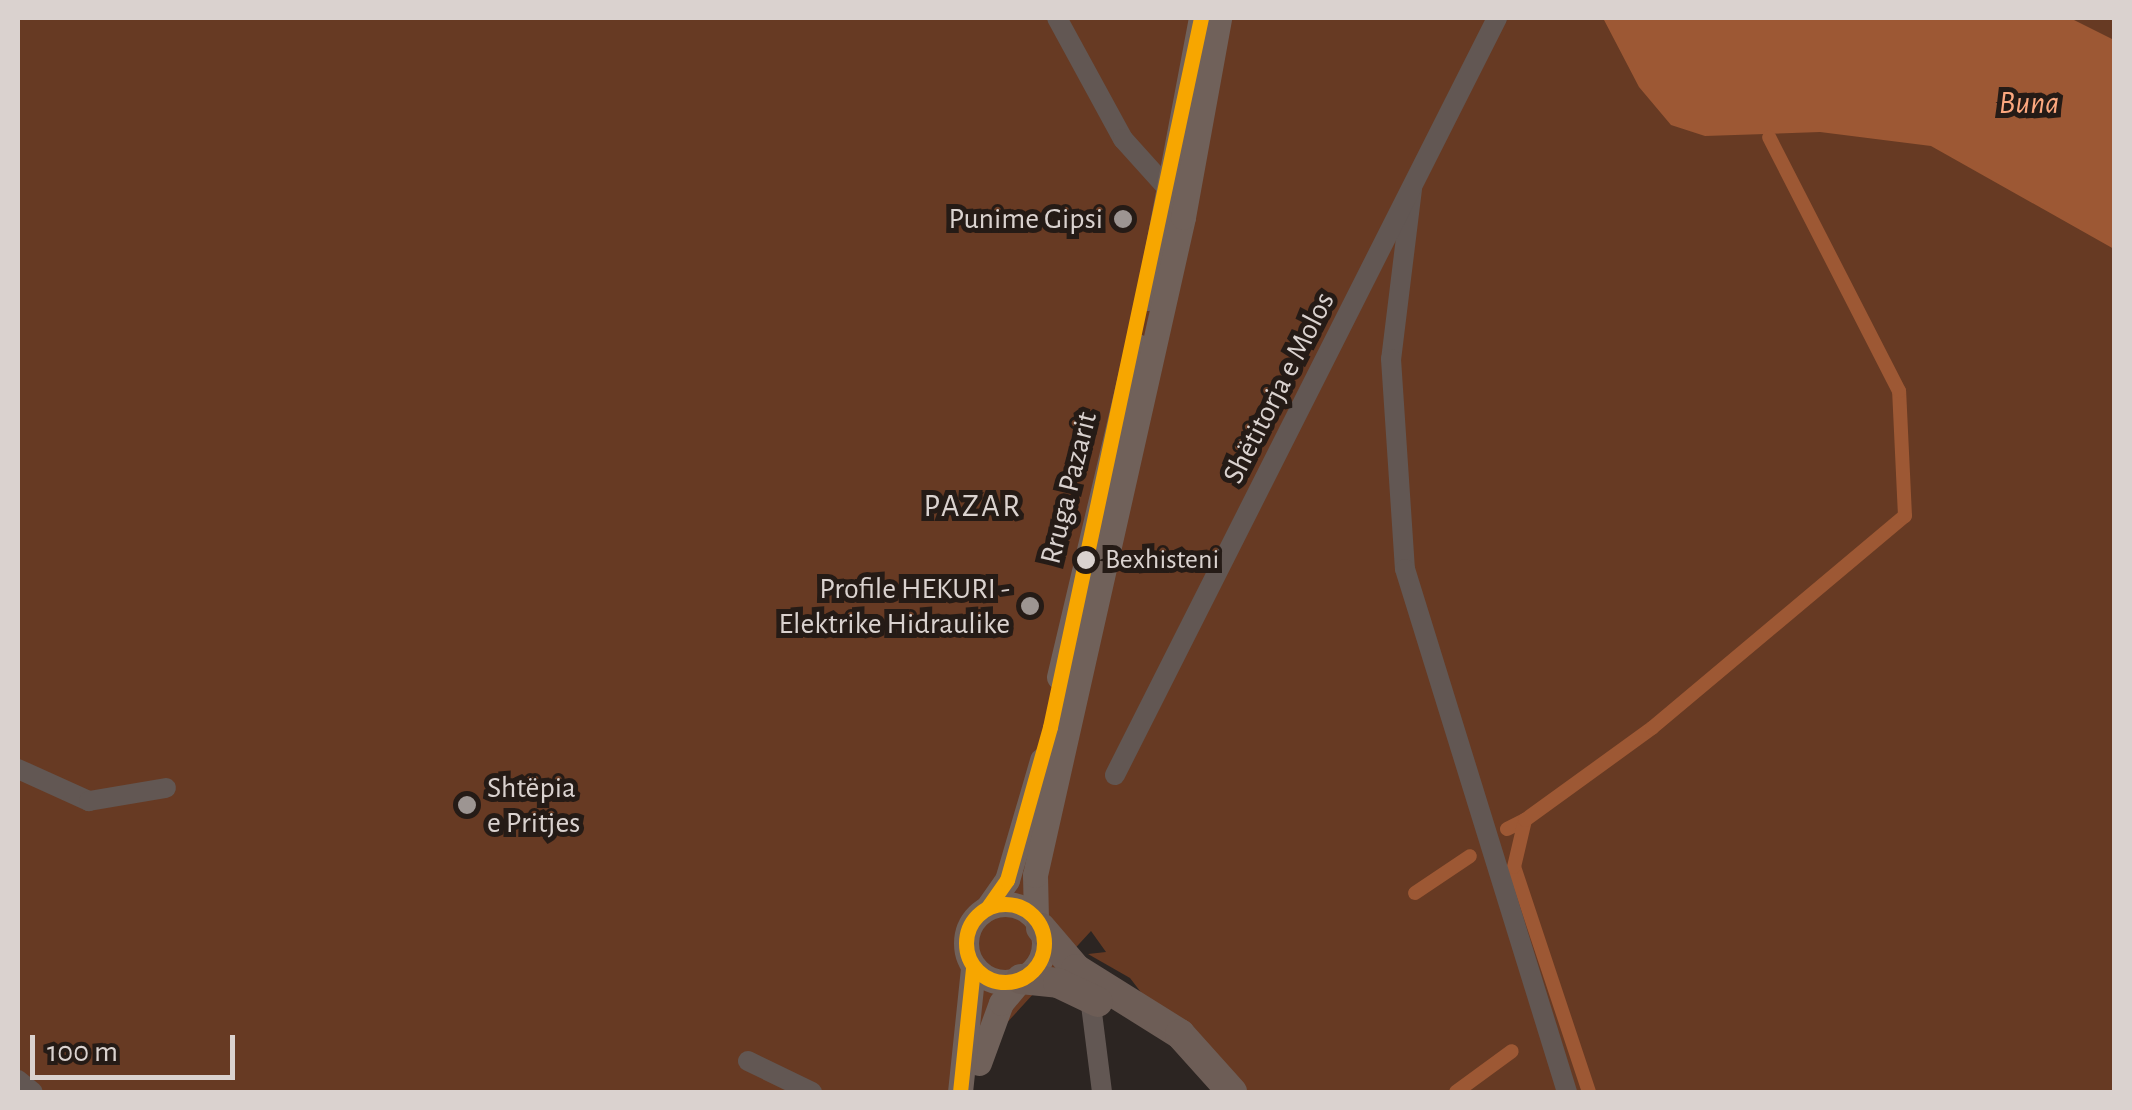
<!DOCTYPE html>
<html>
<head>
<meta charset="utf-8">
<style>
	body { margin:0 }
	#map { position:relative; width:2132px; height:1110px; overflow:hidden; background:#2c2522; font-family:"Alegreya Sans",sans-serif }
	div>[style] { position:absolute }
	.green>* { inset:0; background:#673a23 }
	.water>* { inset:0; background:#9d5834 }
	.canal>* { height:14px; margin:-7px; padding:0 7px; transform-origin:7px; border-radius:7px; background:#9d5834 }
	.minor>* { height:20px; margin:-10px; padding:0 10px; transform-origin:10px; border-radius:10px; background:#625753 }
	.major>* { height:25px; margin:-12.5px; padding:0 12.5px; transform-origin:12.5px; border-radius:12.5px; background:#70615a }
	.major>.ring { margin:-12.5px; padding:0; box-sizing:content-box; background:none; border:25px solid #70615a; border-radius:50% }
	.highway>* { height:30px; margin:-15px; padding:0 15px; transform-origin:15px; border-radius:15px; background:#6d5d56 }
	.bus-1>* { height:15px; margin:-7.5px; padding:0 7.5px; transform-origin:7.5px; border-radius:7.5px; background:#f7a600 }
	.bus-1>.ring { margin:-7.5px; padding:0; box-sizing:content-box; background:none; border:15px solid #f7a600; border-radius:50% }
	.dots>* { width:28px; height:28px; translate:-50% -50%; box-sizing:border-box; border:5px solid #251b16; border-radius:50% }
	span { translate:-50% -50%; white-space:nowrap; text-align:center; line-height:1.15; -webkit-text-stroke:10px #251b16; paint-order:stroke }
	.bus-label { font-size:28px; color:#dad2cf }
	.left { translate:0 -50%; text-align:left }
	.poi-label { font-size:30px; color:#dad2cf }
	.right { translate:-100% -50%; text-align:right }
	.street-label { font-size:30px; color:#dad2cf }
	.water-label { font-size:32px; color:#fca87f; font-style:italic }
	.neighbourhood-label { font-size:32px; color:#dad2cf; letter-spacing:2.5px }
	.frame { position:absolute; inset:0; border:20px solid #dad2cf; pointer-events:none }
	.scale { position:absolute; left:30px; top:1035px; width:205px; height:45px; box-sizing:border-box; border:5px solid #dad2cf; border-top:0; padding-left:12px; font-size:30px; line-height:35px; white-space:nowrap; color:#dad2cf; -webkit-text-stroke:8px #251b16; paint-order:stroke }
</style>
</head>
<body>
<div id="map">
	<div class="green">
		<i style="clip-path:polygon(18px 18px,2114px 18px,2114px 1092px,1217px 1092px,1130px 978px,1088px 954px,1106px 952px,1091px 931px,959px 1075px,957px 1092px,18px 1092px)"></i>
	</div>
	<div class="water">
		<i style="clip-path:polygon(1603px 18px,2070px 18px,2114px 40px,2114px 249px,1931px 146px,1820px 132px,1705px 136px,1671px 125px,1639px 87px)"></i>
	</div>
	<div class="canal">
		<i style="left:1507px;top:829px;width:20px;rotate:-27deg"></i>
		<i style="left:1415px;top:893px;width:66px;rotate:-33.9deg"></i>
		<i style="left:1456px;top:1092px;width:69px;rotate:-36.2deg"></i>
		<i style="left:1589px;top:1092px;width:237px;rotate:-108.4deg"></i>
		<i style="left:1514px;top:867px;width:48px;rotate:-76.8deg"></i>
		<i style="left:1525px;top:820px;width:157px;rotate:-35.9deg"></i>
		<i style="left:1652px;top:728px;width:330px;rotate:-40deg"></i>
		<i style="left:1905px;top:516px;width:125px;rotate:-92.7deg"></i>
		<i style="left:1899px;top:391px;width:285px;rotate:-117.1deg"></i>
	</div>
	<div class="minor">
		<i style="left:1057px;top:18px;width:138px;rotate:61.4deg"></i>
		<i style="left:1123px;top:139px;width:69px;rotate:48deg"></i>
		<i style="left:1412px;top:189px;width:171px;rotate:97deg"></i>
		<i style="left:1391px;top:359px;width:210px;rotate:86.2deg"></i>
		<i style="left:1405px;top:569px;width:548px;rotate:72.79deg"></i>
		<i style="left:18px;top:769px;width:78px;rotate:24.3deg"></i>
		<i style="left:89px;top:801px;width:78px;rotate:-9.6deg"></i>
		<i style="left:1115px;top:775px;width:848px;rotate:-63.22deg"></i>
		<i style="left:1090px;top:997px;width:96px;rotate:82.8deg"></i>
		<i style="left:748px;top:1061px;width:71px;rotate:25.8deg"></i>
		<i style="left:18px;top:1080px;width:19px;rotate:39deg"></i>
	</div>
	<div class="major">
		<i style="left:1148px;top:298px;width:285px;rotate:-79.3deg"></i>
		<i style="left:1059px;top:677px;width:340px;rotate:-76.7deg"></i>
		<i class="ring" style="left:966px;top:904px;width:53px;height:53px"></i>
		<i style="left:988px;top:907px;width:33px;rotate:-55deg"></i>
		<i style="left:1007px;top:880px;width:125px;rotate:-73.7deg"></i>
		<i style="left:1036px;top:919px;width:44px;rotate:-91.3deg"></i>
		<i style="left:1035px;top:875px;width:674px;rotate:-77.32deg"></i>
		<i style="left:1183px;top:217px;width:202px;rotate:-79.7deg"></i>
		<i style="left:979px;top:1063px;width:64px;rotate:-69.9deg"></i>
		<i style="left:1001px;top:1003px;width:30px;rotate:-50deg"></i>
		<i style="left:960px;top:1092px;width:125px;rotate:-84deg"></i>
	</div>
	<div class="highway">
		<i style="left:1041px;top:928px;width:54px;rotate:49.5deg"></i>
		<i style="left:1076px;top:969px;width:123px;rotate:32deg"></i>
		<i style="left:1180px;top:1034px;width:78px;rotate:48.1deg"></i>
		<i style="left:1021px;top:979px;width:37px;rotate:6deg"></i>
		<i style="left:1058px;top:983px;width:44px;rotate:25.4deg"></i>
	</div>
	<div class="bus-1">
		<i class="ring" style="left:966px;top:904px;width:63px;height:63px"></i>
		<i style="left:988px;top:907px;width:33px;rotate:-55deg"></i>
		<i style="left:1007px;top:880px;width:159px;rotate:-74.3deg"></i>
		<i style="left:1050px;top:727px;width:725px;rotate:-77.98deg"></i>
		<i style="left:960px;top:1092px;width:125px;rotate:-84deg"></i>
	</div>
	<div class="dots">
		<i style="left:1123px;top:219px;background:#9d9592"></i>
		<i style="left:1086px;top:560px;background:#dad2cf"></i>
		<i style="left:1030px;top:606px;background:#9d9592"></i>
		<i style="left:467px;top:805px;background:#9d9592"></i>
	</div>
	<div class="bus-label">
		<span class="left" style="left:1105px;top:560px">Bexhisteni</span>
	</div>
	<div class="poi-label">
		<span class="right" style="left:1103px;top:219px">Punime Gipsi</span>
		<span class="right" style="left:1010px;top:606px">Profile HEKURI -<br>Elektrike Hidraulike</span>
		<span class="left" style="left:487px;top:805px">Shtëpia<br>e Pritjes</span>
	</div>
	<div class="street-label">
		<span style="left:1279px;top:388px;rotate:-63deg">Shëtitorja e Molos</span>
		<span style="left:1069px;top:488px;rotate:-76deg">Rruga Pazarit</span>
	</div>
	<div class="water-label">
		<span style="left:2029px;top:103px">Buna</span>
	</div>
	<div class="neighbourhood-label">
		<span style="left:973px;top:506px">PAZAR</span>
	</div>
	<div class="frame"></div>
	<div class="scale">100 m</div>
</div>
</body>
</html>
